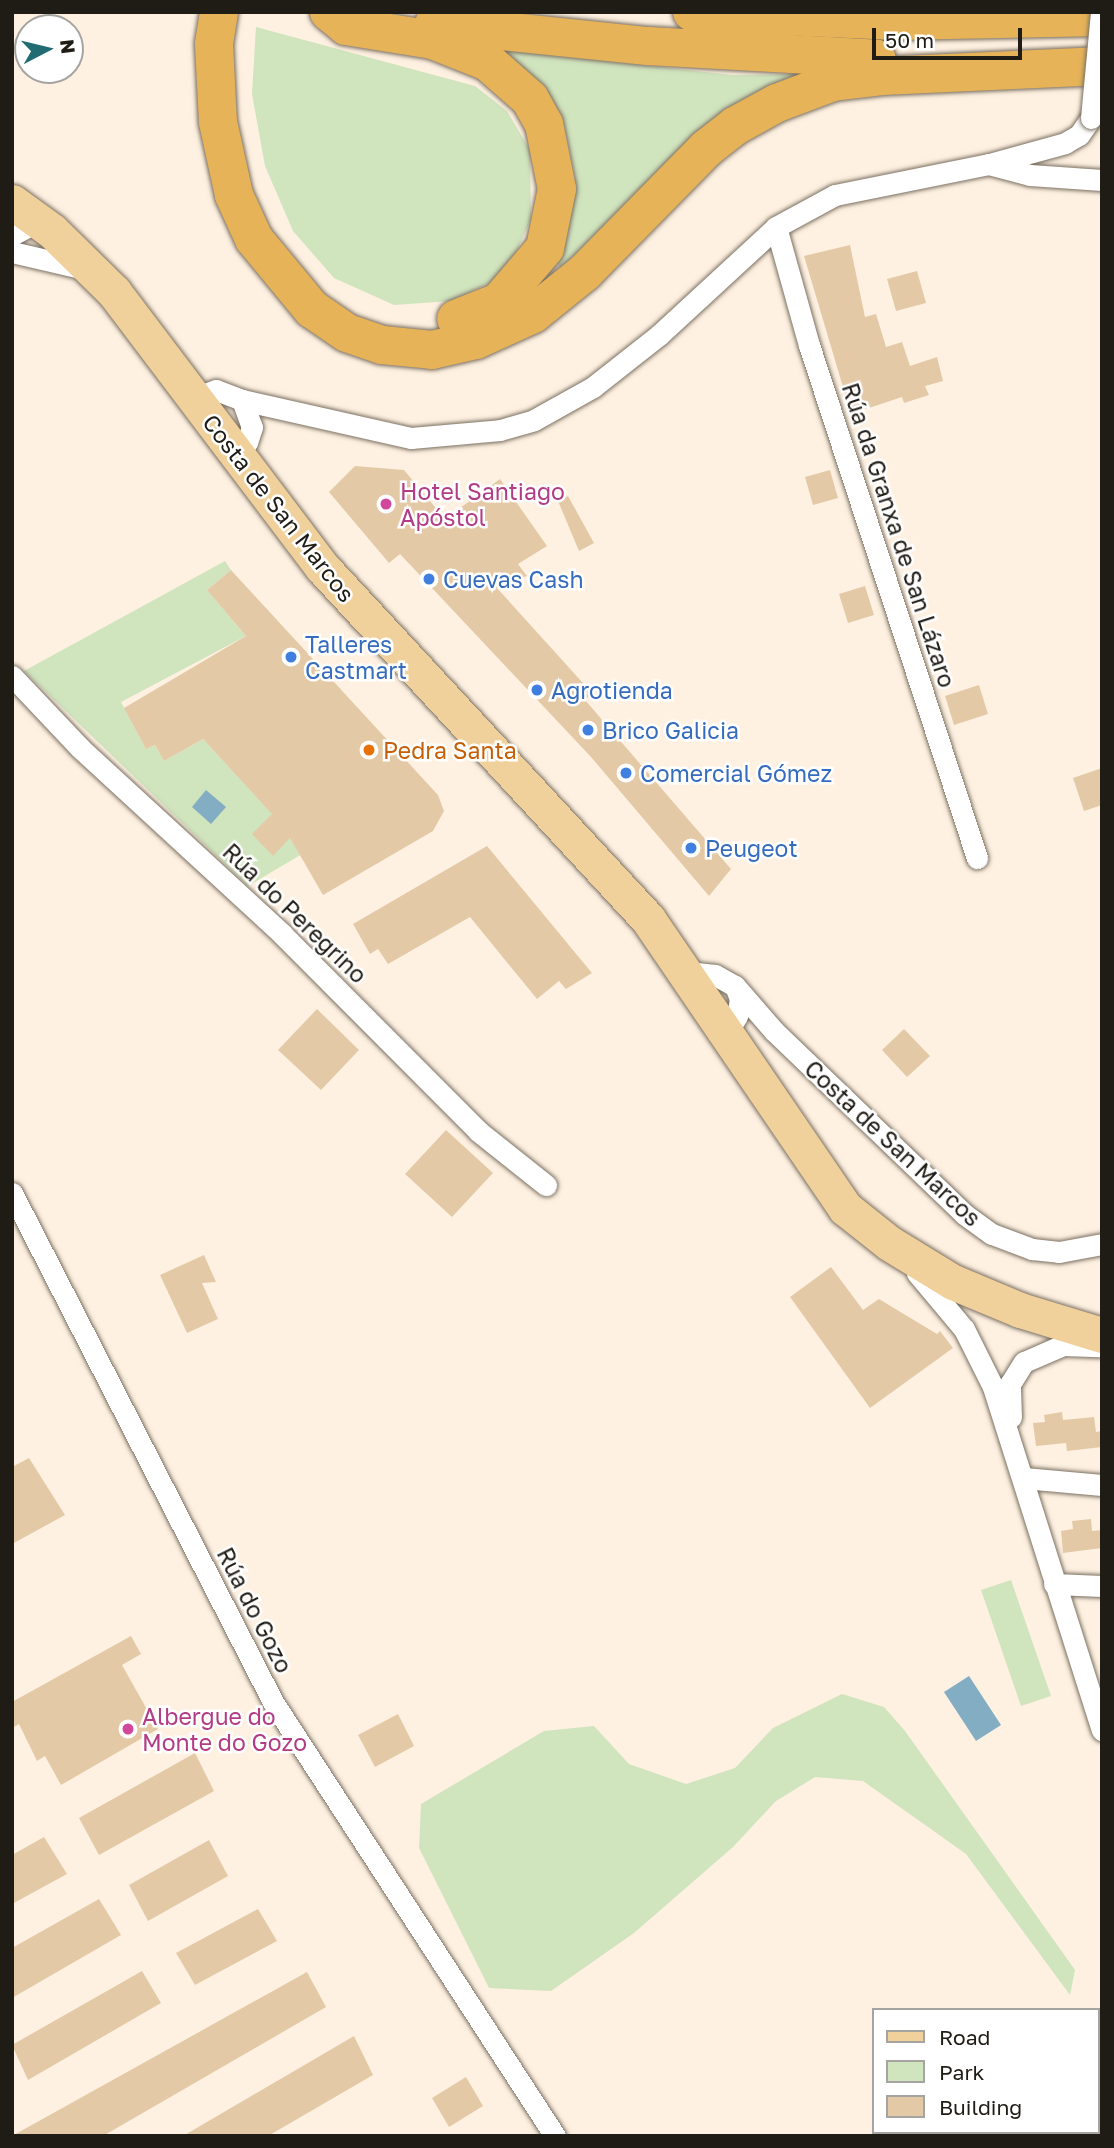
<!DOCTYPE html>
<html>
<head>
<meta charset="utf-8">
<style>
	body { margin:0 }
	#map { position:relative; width:1114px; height:2148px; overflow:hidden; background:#fef1e1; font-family:"Golos Text",sans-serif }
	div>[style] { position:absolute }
	.green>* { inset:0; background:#d0e4be }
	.water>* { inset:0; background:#82adc2 }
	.building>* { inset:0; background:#e4c9a7 }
	.roads { filter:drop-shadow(0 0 2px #7b7062) drop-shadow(0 0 2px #7b7062) }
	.street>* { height:21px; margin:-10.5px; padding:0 10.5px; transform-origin:10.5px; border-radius:10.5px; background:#fff }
	.primary>* { height:35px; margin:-17.5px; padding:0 17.5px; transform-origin:17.5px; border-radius:17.5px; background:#f1d19b }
	.highway>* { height:38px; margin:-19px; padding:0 19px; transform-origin:19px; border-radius:19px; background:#e7b359 }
	.bridges { filter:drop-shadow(0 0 2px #7b7062) drop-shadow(0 0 2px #7b7062) }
	.street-bridge>* { height:21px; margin:-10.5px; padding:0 10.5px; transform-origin:10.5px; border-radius:10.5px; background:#fff }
	.dots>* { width:19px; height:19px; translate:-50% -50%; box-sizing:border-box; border:4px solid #fff; border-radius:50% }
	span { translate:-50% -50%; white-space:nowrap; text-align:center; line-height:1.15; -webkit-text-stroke:5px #fff; paint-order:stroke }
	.hotel-label { font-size:23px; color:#b23c85 }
	.left { translate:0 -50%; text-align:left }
	.street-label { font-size:23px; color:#1f1b15 }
	.shop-label { font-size:23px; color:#366cbe }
	.food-label { font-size:23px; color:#c56008 }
	.frame { position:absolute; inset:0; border:14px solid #1f1b15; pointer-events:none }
	.legend { position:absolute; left:872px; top:2008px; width:228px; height:126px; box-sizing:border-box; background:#fff; border:2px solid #a5a4a1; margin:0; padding:9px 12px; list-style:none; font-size:21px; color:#1f1b15 }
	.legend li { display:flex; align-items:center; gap:14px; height:35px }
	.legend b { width:35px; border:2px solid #a5a4a1 }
	.north { position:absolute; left:14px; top:14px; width:70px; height:70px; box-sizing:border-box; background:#fff; border:2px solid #a5a4a1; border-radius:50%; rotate:83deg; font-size:19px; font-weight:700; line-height:28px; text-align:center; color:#1f1b15 }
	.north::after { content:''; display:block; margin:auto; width:24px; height:32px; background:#216c73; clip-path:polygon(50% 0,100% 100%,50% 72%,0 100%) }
	.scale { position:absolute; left:872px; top:28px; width:150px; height:32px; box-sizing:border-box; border:4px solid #1f1b15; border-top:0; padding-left:9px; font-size:21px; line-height:24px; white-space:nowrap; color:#1f1b15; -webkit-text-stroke:5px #fff; paint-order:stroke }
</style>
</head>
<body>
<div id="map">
	<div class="green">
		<i style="clip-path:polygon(256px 27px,475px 86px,507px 111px,530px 150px,531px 219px,515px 255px,491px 282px,451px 301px,394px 305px,334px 278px,293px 231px,265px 166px,252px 94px)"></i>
		<i style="clip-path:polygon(498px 50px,733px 75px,818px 74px,664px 167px,561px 268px,553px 259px,567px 227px,575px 176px,563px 120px,535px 82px)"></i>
		<i style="clip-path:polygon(225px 561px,231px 570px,207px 590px,246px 636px,121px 702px,146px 749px,155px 745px,164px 761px,203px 739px,307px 851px,248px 886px,24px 671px)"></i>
		<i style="clip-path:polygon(1011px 1580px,1051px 1696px,1021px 1706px,981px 1590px)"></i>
		<i style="clip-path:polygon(842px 1694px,884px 1707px,905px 1731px,1075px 1970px,1070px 1995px,966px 1854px,863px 1781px,815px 1777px,776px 1801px,733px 1847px,634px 1933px,551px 1991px,489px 1988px,419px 1848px,421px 1804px,544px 1731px,594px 1726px,629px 1764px,686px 1784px,735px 1768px,773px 1728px)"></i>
	</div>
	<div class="water">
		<i style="clip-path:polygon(206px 790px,226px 807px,211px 824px,192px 807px)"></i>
		<i style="clip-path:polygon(969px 1676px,1001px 1725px,976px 1741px,944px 1692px)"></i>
	</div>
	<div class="building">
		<i style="clip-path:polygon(850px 245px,865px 317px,876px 314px,886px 347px,902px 342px,910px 366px,937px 357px,943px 381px,925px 386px,929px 395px,904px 403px,902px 397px,851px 414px,804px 256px)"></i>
		<i style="clip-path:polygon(917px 271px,926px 303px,896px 311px,887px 279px)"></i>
		<i style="clip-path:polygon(355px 466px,404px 470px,445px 519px,500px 479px,547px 546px,518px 564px,527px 576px,497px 588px,592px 693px,585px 700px,731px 869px,709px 896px,591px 757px,400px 554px,389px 563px,329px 492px)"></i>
		<i style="clip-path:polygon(830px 470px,838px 498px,813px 505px,805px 477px)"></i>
		<i style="clip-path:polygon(568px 496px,594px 543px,579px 551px,558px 501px)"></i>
		<i style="clip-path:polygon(231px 570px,438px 795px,444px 811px,433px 831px,323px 895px,290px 838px,273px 856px,252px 834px,272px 814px,203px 739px,164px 761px,155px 745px,146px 749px,124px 708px,246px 636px,207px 590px)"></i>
		<i style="clip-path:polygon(865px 586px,874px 615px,848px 623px,839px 594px)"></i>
		<i style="clip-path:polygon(979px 685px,988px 714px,954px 725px,945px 696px)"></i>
		<i style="clip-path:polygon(1102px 768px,1102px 805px,1084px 811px,1073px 778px)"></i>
		<i style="clip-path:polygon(487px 846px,592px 973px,566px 989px,559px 981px,537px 999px,470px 917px,388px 964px,378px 949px,370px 954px,353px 924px)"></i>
		<i style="clip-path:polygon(317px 1009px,359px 1050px,321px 1090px,278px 1050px)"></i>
		<i style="clip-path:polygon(904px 1029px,930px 1056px,907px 1077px,882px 1050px)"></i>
		<i style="clip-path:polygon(446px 1130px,493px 1173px,452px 1217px,405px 1174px)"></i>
		<i style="clip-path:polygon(204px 1255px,216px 1282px,202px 1283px,218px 1319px,187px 1333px,160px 1275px)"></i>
		<i style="clip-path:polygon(831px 1267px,863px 1310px,879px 1299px,937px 1334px,940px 1331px,953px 1348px,870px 1408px,790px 1297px)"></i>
		<i style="clip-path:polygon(1062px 1412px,1063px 1420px,1094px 1417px,1096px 1432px,1102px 1431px,1102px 1447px,1067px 1451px,1066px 1443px,1036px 1446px,1033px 1423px,1045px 1422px,1044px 1415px)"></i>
		<i style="clip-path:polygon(29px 1458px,65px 1515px,12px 1544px,12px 1467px)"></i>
		<i style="clip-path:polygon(1091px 1519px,1092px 1531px,1102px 1530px,1102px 1548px,1063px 1553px,1061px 1531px,1073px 1529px,1072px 1521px)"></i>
		<i style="clip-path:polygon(131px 1636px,141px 1654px,122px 1665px,158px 1729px,61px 1785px,45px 1756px,37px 1761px,19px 1724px,12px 1728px,12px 1702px)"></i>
		<i style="clip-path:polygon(398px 1714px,414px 1746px,375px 1767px,358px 1735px)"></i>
		<i style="clip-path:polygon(195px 1753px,214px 1791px,99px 1855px,79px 1818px)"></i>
		<i style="clip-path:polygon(44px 1837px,67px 1874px,12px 1904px,12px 1855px)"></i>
		<i style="clip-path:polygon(209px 1840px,228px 1876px,148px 1921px,129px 1885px)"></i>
		<i style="clip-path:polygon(99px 1899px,121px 1935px,12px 1998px,12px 1948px)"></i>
		<i style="clip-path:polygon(258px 1909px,277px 1941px,195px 1985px,176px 1953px)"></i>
		<i style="clip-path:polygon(142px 1971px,161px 2003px,28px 2080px,12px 2045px)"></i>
		<i style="clip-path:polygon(307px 1972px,326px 2007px,103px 2136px,12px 2136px)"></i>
		<i style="clip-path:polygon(354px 2036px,373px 2075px,268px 2136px,183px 2136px)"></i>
		<i style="clip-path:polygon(466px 2077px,483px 2106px,449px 2127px,432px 2098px)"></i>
	</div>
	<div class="roads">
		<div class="street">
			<i style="left:989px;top:164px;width:79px;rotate:-15.4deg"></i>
			<i style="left:1065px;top:143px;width:16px;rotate:-30deg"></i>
			<i style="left:1079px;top:135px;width:21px;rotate:-55deg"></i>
			<i style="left:776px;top:227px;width:123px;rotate:74.4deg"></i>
			<i style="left:809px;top:345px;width:540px;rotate:71.87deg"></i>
			<i style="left:12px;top:235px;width:30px;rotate:-28deg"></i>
			<i style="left:12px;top:252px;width:75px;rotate:13.1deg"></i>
			<i style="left:194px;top:398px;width:23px;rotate:-20deg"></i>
			<i style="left:216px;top:390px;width:28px;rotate:21deg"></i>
			<i style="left:242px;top:400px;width:29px;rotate:70deg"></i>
			<i style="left:252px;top:427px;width:16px;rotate:108deg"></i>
			<i style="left:247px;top:442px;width:16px;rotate:137deg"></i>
			<i style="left:242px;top:400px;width:173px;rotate:12.7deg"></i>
			<i style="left:411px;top:438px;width:89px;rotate:-5.1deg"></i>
			<i style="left:500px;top:430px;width:35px;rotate:-16deg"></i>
			<i style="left:534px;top:420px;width:68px;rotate:-29.2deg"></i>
			<i style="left:593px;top:387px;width:84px;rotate:-38.2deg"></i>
			<i style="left:659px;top:335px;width:159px;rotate:-42.7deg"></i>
			<i style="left:776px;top:227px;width:67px;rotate:-28.5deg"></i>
			<i style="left:835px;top:195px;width:157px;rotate:-11.4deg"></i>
			<i style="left:989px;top:164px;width:42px;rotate:15deg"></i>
			<i style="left:1030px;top:175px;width:72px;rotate:4deg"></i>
			<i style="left:12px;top:676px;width:99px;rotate:46.6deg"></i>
			<i style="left:80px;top:748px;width:275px;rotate:42.6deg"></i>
			<i style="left:282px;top:934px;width:278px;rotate:45.1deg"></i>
			<i style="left:478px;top:1131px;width:87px;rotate:38.5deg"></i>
			<i style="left:687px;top:972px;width:28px;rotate:6deg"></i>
			<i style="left:715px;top:975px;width:23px;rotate:29deg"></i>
			<i style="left:735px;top:986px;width:14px;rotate:69deg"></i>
			<i style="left:740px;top:999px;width:17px;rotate:100deg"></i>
			<i style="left:737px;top:1016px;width:19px;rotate:122deg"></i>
			<i style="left:735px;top:986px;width:60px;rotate:49.1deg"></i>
			<i style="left:774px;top:1031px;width:264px;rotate:43.9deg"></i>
			<i style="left:964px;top:1214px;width:34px;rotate:36deg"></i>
			<i style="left:992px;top:1234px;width:43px;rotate:20.6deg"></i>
			<i style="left:1032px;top:1249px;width:27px;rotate:6deg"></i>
			<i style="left:1059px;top:1252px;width:44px;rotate:-10.5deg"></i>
			<i style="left:12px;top:1193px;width:572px;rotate:62.85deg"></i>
			<i style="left:273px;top:1702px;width:518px;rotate:56.99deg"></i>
			<i style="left:917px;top:1273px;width:73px;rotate:50deg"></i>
			<i style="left:964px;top:1329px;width:65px;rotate:63.4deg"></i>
			<i style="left:993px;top:1387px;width:360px;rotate:72.4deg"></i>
			<i style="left:1011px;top:1417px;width:33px;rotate:-92deg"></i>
			<i style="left:1010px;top:1384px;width:26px;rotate:-58deg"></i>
			<i style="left:1024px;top:1362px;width:43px;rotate:-23.6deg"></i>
			<i style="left:1063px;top:1345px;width:36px;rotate:2deg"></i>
			<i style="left:1024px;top:1478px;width:78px;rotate:5.1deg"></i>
			<i style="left:1054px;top:1584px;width:48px;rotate:2.4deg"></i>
		</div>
		<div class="primary">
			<i style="left:12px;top:202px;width:49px;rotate:35.9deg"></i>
			<i style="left:52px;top:231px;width:87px;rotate:44.5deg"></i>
			<i style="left:114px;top:292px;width:345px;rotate:52.9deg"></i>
			<i style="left:322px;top:567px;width:480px;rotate:47.2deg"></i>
			<i style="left:648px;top:919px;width:350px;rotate:55.7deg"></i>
			<i style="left:845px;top:1208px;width:56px;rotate:38.5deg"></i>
			<i style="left:889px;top:1243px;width:75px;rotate:31.4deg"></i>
			<i style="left:953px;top:1282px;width:73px;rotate:22.7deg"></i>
			<i style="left:1020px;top:1310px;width:86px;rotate:17deg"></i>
		</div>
		<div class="highway">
			<i style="left:219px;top:12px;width:32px;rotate:99deg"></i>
			<i style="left:214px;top:44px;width:78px;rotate:87.1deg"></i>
			<i style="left:218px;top:122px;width:75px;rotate:77.6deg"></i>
			<i style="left:234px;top:195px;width:48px;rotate:65.6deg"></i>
			<i style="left:254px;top:239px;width:91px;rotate:50.4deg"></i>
			<i style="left:312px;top:309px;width:42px;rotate:34.4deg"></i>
			<i style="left:347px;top:333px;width:37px;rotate:19deg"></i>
			<i style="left:382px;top:345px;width:50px;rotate:5.7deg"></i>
			<i style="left:432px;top:350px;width:45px;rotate:-12.8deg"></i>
			<i style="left:476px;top:340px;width:63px;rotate:-24.5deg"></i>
			<i style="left:533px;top:314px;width:67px;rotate:-38.9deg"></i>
			<i style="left:585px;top:272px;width:174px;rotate:-45.5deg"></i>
			<i style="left:707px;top:148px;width:36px;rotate:-38deg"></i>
			<i style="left:735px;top:126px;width:48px;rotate:-28.7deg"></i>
			<i style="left:777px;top:103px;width:60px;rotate:-20.6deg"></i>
			<i style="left:833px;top:82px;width:49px;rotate:-7deg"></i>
			<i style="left:882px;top:76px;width:220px;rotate:-2.6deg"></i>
			<i style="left:329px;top:12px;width:22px;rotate:39deg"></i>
			<i style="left:346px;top:26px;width:88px;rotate:9.1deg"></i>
			<i style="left:433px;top:40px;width:59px;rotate:21.8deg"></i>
			<i style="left:488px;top:62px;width:56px;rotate:41.4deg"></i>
			<i style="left:530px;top:99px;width:29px;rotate:61deg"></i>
			<i style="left:544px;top:124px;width:66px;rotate:78.7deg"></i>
			<i style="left:557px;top:189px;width:60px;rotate:101.5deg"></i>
			<i style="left:545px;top:248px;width:71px;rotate:130.4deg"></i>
			<i style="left:499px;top:302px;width:46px;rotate:158.4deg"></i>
			<i style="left:692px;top:12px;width:204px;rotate:2.5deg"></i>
			<i style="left:896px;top:21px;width:206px;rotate:-1.1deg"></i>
			<i style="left:434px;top:24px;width:215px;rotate:5.9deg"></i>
			<i style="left:648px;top:46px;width:229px;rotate:3.2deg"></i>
		</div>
	</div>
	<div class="bridges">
		<div class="street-bridge">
			<i style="left:1091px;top:118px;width:106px;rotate:-84.6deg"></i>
		</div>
	</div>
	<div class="dots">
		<i style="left:386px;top:504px;background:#d1479c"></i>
		<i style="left:429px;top:579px;background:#3f7fe0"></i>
		<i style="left:291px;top:657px;background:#3f7fe0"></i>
		<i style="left:537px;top:690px;background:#3f7fe0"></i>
		<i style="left:588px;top:730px;background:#3f7fe0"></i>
		<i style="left:369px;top:750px;background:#e8710a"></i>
		<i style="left:626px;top:773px;background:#3f7fe0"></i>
		<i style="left:691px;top:848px;background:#3f7fe0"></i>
		<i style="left:128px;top:1729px;background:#d1479c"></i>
	</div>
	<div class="hotel-label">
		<span class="left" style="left:400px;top:504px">Hotel Santiago<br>Apóstol</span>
		<span class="left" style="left:142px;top:1729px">Albergue do<br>Monte do Gozo</span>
	</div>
	<div class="street-label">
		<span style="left:279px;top:508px;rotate:52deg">Costa de San Marcos</span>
		<span style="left:899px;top:535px;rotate:72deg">Rúa da Granxa de San Lázaro</span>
		<span style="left:295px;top:913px;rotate:44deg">Rúa do Peregrino</span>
		<span style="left:893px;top:1143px;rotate:43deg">Costa de San Marcos</span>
		<span style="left:255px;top:1610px;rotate:63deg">Rúa do Gozo</span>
	</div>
	<div class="shop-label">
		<span class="left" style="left:443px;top:579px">Cuevas Cash</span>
		<span class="left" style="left:305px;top:657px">Talleres<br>Castmart</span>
		<span class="left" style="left:551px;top:690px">Agrotienda</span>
		<span class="left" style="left:602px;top:730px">Brico Galicia</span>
		<span class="left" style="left:640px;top:773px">Comercial Gómez</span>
		<span class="left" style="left:705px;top:848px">Peugeot</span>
	</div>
	<div class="food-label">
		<span class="left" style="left:383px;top:750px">Pedra Santa</span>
	</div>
	<div class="frame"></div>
	<ul class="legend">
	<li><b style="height:9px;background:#f1d19b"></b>Road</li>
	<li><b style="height:19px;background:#d0e4be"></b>Park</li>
	<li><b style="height:19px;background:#e4c9a7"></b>Building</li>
	</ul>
	<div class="north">N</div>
	<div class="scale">50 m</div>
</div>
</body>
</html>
